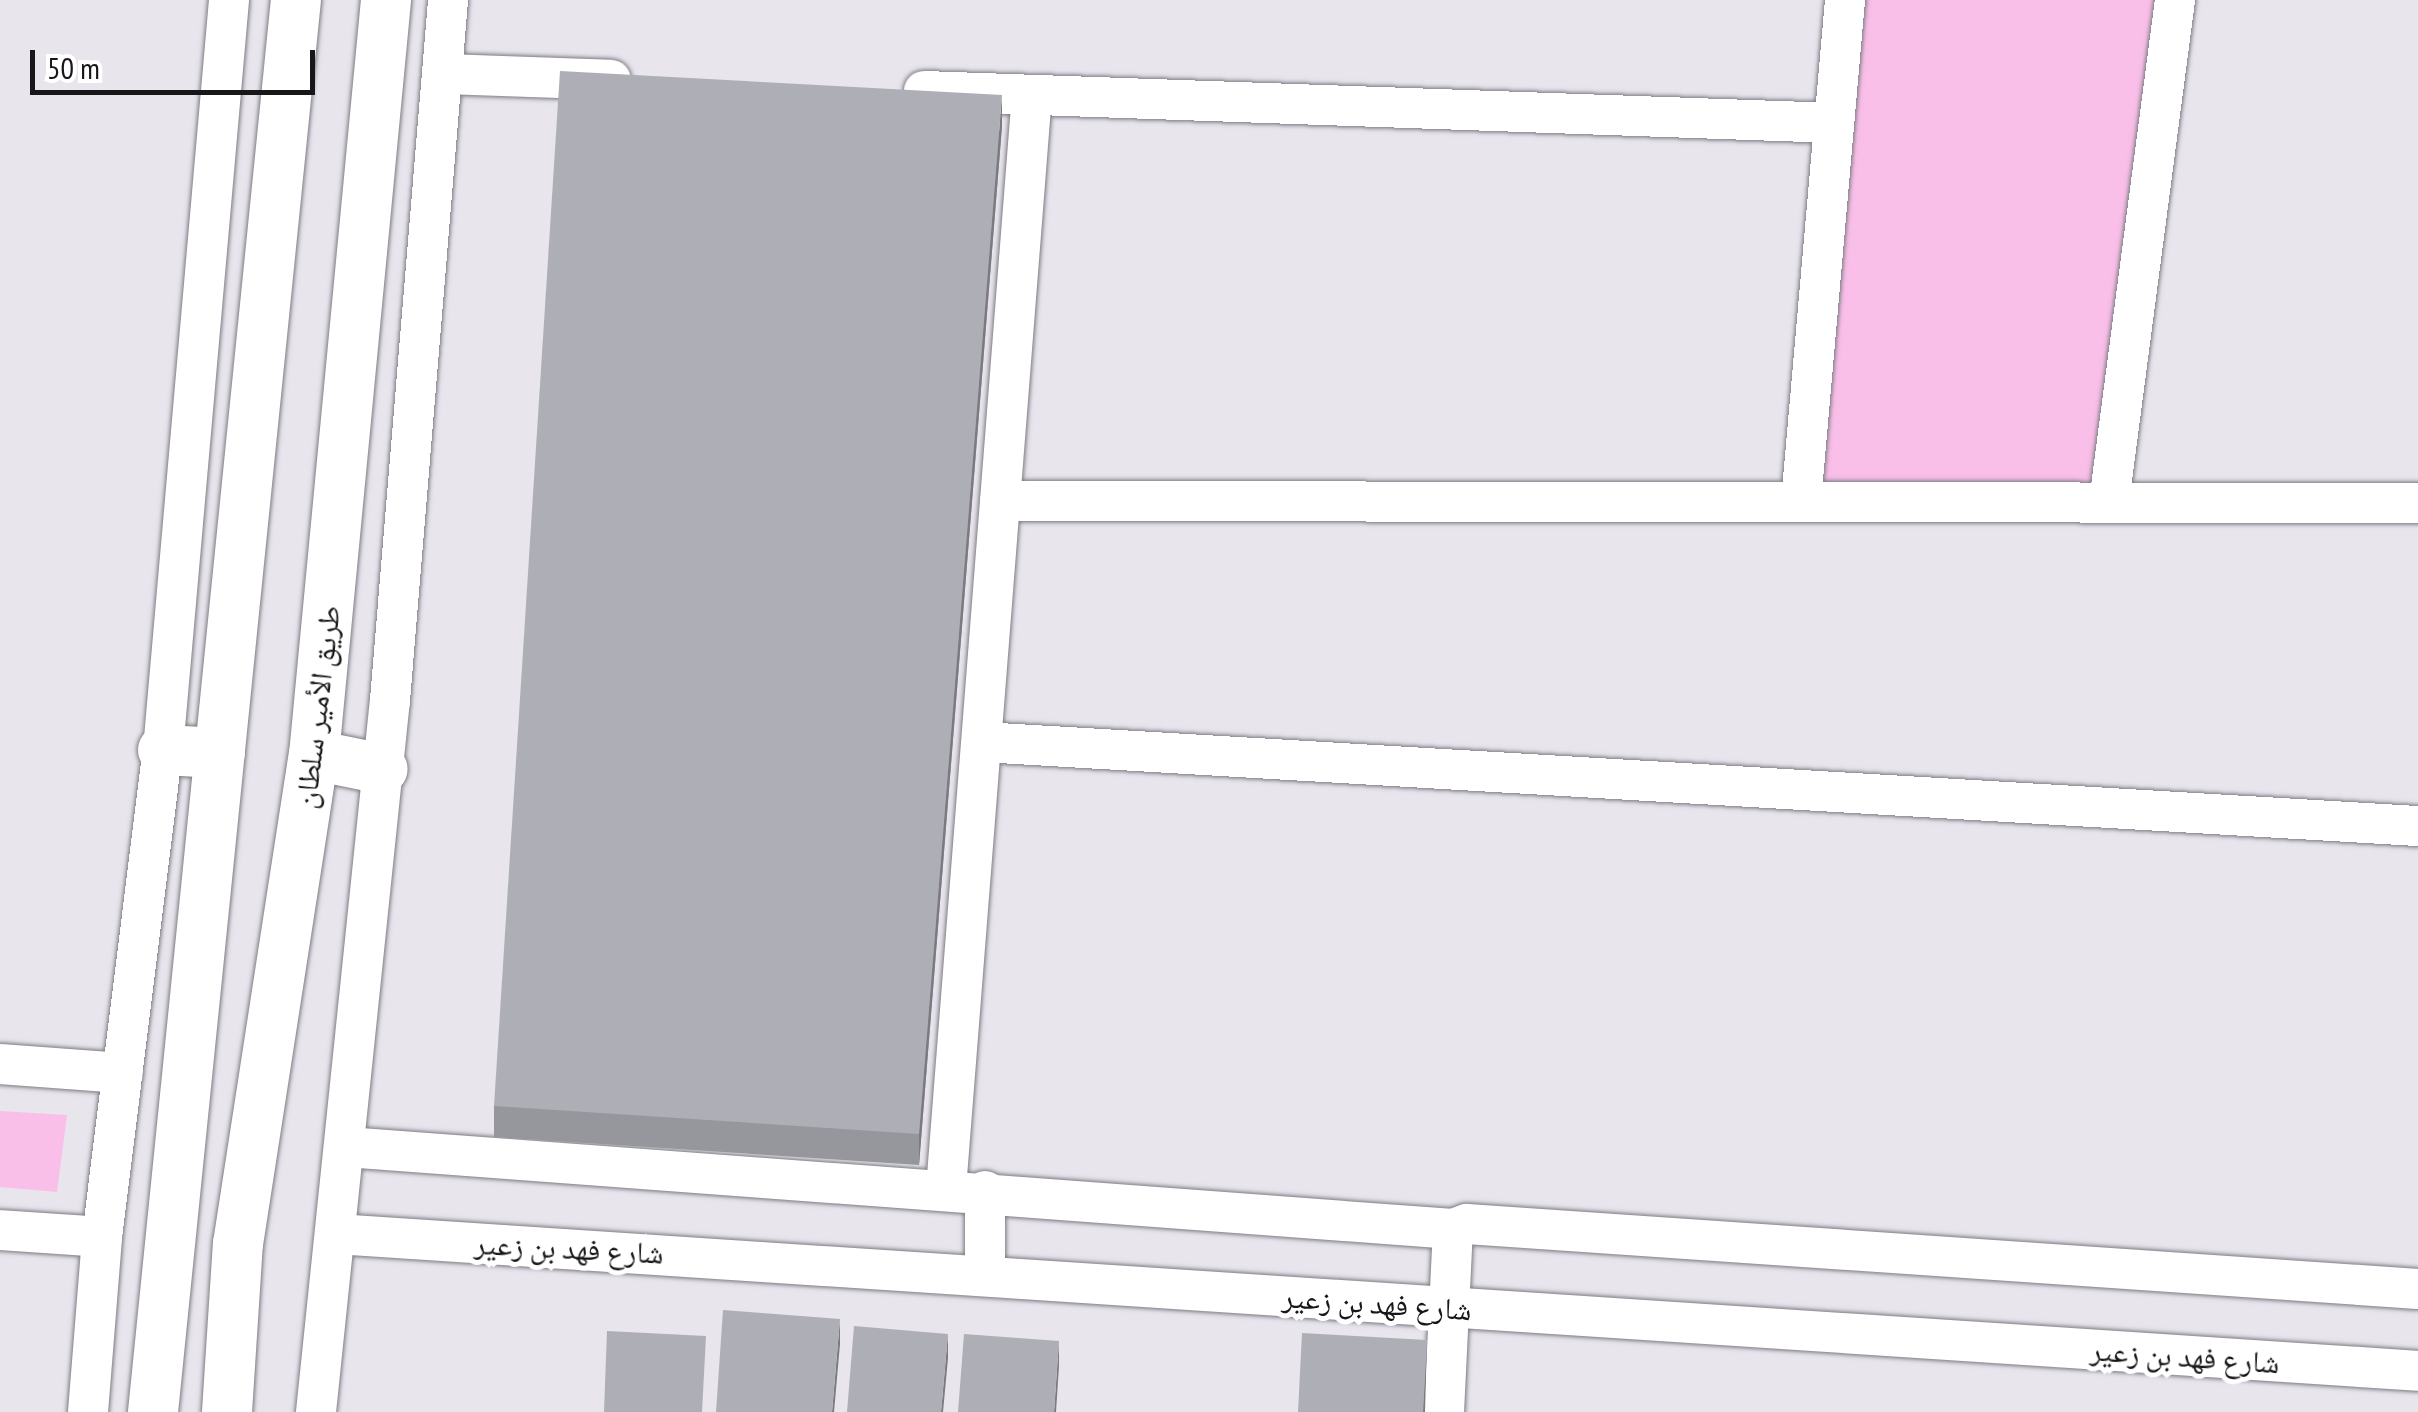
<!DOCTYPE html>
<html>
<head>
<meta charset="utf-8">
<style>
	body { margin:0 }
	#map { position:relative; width:2418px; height:1412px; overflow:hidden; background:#e8e5ed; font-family:"PT Sans Narrow","Noto Naskh Arabic",sans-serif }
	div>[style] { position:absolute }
	.green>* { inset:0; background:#f9bfe9 }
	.roads { filter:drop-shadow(0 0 2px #7e7c83) drop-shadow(0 0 2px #7e7c83) }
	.minor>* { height:40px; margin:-20px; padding:0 20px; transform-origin:20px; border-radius:20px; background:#fff }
	.major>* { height:50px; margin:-25px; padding:0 25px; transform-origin:25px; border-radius:25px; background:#fff }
	.wall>* { inset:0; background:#96969d }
	.shaded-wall>* { inset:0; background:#7a7a7f }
	.building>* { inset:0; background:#aeafb6 }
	span { translate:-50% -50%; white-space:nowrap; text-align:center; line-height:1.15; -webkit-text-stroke:10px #fff; paint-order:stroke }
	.street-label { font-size:30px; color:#171619 }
	.scale { position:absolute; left:30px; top:50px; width:285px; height:45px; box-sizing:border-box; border:5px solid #171619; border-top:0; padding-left:12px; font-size:30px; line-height:35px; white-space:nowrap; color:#171619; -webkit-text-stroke:8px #fff; paint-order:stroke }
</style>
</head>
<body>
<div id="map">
	<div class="green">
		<i style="clip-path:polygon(1854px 0,2162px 0,2096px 490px,1811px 494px)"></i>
		<i style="clip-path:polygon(0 1111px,67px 1115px,57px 1192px,0 1187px)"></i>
	</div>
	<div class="roads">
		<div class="minor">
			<i style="left:443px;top:74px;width:168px;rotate:2deg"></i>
			<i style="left:924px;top:91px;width:911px;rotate:2.01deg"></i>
			<i style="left:1000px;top:501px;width:1418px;rotate:0.08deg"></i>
			<i style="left:1801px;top:502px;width:504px;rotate:-84.99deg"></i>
			<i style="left:2109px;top:502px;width:506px;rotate:-82.51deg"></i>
			<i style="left:982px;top:742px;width:1438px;rotate:3.35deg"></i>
			<i style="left:0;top:1064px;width:123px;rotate:4.2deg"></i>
			<i style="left:346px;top:1147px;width:1110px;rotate:4.24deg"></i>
			<i style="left:1453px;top:1229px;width:15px;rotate:-20deg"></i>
			<i style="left:1467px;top:1224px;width:953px;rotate:3.91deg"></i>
			<i style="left:946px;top:1189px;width:1097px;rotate:-85.51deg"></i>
			<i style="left:0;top:1230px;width:102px;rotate:3.9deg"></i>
			<i style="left:336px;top:1234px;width:2087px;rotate:3.76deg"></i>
			<i style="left:985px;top:1273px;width:82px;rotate:-90deg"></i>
			<i style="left:88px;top:1412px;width:176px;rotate:-85.4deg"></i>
			<i style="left:102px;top:1237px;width:491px;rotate:-82.9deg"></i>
			<i style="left:163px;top:750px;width:753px;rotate:-84.97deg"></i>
			<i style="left:316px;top:1412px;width:716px;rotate:-84.07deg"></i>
			<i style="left:390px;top:700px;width:702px;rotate:-85.26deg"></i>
			<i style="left:1444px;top:1412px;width:183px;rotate:-87.2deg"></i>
		</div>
		<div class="major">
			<i style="left:163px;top:750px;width:57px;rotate:3deg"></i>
			<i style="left:314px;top:755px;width:70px;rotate:11.5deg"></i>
			<i style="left:153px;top:1412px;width:1419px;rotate:-84.22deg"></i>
			<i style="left:227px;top:1412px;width:168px;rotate:-86.3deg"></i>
			<i style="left:238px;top:1244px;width:495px;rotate:-81.2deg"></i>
			<i style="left:314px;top:755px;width:758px;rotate:-84.55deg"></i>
		</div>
	</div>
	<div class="wall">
		<i style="clip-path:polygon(1002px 126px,919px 1165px,494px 1137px,494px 1106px)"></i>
	</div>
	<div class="shaded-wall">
		<i style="clip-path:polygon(1002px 95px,1002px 126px,919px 1165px,919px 1134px)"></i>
		<i style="clip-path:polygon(840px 1319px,840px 1344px,834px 1412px,832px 1412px)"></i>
		<i style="clip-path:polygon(948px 1334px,948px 1358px,943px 1412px,941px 1412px)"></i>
		<i style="clip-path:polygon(1427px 1340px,1425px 1412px,1423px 1412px)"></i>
		<i style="clip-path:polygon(1059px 1341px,1059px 1366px,1056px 1412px,1054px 1412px)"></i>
	</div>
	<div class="building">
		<i style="clip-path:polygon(560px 71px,1002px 95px,919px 1134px,494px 1106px)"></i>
		<i style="clip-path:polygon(723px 1310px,840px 1319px,832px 1412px,716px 1412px)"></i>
		<i style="clip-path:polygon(854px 1326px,948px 1334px,941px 1412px,847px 1412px)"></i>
		<i style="clip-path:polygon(607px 1331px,706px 1336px,702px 1412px,604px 1412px)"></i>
		<i style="clip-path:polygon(1302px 1333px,1427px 1340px,1423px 1412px,1298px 1412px)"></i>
		<i style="clip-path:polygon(964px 1334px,1059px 1341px,1054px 1412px,958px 1412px)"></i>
	</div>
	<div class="street-label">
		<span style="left:317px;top:707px;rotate:-83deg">طريق الأمير سلطان</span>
		<span style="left:569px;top:1248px;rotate:3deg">شارع فهد بن زعير</span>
		<span style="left:1377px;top:1303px;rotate:4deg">شارع فهد بن زعير</span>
		<span style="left:2185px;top:1356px;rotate:4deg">شارع فهد بن زعير</span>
	</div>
	<div class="scale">50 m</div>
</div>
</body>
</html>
